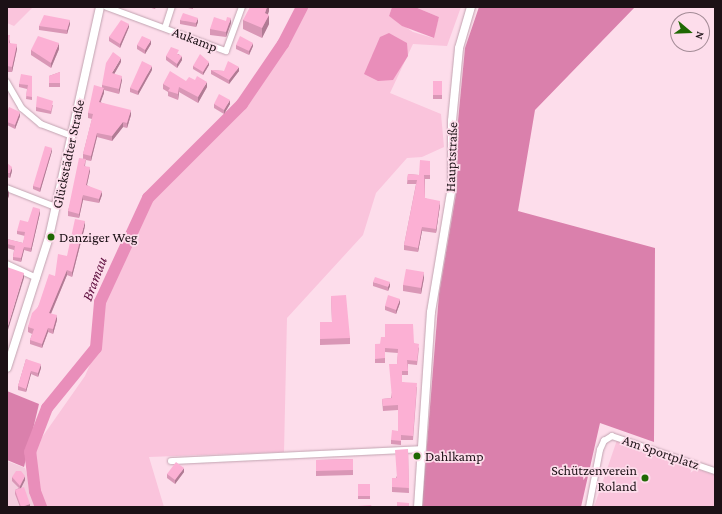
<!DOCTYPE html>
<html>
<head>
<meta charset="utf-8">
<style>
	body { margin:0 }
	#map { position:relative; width:722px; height:514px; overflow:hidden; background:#fdddeb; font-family:"Crimson Pro",serif }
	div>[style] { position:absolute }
	.built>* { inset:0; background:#f4cdde }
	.green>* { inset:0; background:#fac4dc }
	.forest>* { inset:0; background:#da80ac }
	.water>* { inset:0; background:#e98eba }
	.river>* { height:12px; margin:-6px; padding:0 6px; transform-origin:6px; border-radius:6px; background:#e98eba }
	.roads { filter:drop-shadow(0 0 1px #c1a3b0) drop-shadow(0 0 1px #c1a3b0) }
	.street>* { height:5.5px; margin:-2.75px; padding:0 2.75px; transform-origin:2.75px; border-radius:2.75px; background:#fff }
	.secondary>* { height:8px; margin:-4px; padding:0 4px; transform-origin:4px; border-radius:4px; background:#fff }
	.wall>* { inset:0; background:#d997b6 }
	.shaded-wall>* { inset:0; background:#b07b94 }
	.building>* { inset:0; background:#fcb0d4 }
	.dots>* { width:11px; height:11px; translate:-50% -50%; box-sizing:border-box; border:2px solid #fdddeb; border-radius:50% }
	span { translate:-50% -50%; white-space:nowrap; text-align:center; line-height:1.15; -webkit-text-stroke:3.5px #fdddeb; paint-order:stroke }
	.street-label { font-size:14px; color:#1c1116 }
	.poi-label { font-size:14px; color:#1c1116 }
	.left { translate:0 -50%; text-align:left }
	.right { translate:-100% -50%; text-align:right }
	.water-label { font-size:15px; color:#5f0f3f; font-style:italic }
	.frame { position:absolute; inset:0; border:8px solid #1c1116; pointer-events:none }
	.north { position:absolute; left:670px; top:12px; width:40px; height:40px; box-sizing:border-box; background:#fdddeb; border:1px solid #a38b96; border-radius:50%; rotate:109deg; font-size:11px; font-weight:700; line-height:16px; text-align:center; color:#1c1116 }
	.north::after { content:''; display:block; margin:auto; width:14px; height:18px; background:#1f6803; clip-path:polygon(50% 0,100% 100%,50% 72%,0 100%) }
</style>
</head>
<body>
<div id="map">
	<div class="built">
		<i style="clip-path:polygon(7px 461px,25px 468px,37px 507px,7px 507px)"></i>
	</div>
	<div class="green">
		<i style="clip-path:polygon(7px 7px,33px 7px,14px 26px,7px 23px)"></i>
		<i style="clip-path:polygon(304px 7px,392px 7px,389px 16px,413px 32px,433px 38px,439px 17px,415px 7px,461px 7px,447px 46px,413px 44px,390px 93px,441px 114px,444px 147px,422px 157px,407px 158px,376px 193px,363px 235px,287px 318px,284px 452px,149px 457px,164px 507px,44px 507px,37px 491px,31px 453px,85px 376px,97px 348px,101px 302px,149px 199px,244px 106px,284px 46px)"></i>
		<i style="clip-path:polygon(617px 440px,715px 475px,715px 507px,594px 507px)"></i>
	</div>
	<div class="forest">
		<i style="clip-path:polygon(479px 7px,635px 7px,535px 110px,518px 211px,655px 248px,654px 442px,600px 423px,581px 507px,422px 507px,439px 294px,457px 188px,458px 121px,465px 48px)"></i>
		<i style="clip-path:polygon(7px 391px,39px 404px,24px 467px,7px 460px)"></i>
	</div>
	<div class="water">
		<i style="clip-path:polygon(392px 7px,415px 7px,439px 17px,434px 38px,402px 26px,389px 16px)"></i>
		<i style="clip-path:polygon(389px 33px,407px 43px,408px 56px,393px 80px,378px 81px,364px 74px,380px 37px)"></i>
	</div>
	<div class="river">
		<i style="left:41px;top:507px;width:17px;rotate:-111deg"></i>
		<i style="left:35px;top:491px;width:39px;rotate:-97deg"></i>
		<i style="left:30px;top:452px;width:47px;rotate:-68.9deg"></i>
		<i style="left:47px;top:408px;width:77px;rotate:-50.8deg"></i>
		<i style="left:96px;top:348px;width:46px;rotate:-85deg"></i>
		<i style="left:100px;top:302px;width:115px;rotate:-65.2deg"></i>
		<i style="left:148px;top:198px;width:133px;rotate:-45deg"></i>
		<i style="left:242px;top:104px;width:73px;rotate:-55.7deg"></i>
		<i style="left:283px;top:44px;width:42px;rotate:-62.8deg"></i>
	</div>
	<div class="roads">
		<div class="street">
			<i style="left:107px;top:7px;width:127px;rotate:20.3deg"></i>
			<i style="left:226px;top:51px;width:47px;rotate:-70deg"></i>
			<i style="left:165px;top:28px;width:22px;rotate:-72deg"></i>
			<i style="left:7px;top:82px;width:30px;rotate:60deg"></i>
			<i style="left:22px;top:108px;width:25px;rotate:40deg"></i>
			<i style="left:41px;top:124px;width:33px;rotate:21deg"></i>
			<i style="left:7px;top:188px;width:53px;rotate:21.2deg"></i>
			<i style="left:7px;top:264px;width:33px;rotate:25deg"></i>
			<i style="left:171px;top:461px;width:251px;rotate:-2.7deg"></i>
			<i style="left:589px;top:507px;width:58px;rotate:-79.1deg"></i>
			<i style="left:600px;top:450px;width:10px;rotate:-66deg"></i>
			<i style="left:604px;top:441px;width:9px;rotate:-32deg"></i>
			<i style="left:612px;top:436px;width:109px;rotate:18.8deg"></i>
		</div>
		<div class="secondary">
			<i style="left:7px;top:368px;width:138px;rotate:-72.2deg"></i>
			<i style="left:49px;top:237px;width:236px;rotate:-77.5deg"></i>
			<i style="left:418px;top:507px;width:195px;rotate:-86.2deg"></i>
			<i style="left:431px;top:312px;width:128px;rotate:-80.5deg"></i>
			<i style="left:452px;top:186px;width:65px;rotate:-90deg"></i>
			<i style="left:452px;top:121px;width:73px;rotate:-84.5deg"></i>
			<i style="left:459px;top:48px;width:43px;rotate:-73.7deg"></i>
		</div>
	</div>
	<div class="wall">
		<i style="clip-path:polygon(148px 7px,156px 7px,155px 9px)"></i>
		<i style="clip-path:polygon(183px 7px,193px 7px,193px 9px)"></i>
		<i style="clip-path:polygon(269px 7px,269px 11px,268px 14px,269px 24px,262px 38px,243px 29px,243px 20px)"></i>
		<i style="clip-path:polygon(180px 20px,198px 22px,196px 27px,180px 24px)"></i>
		<i style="clip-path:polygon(231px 23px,226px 37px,210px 35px,210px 29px)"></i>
		<i style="clip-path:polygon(70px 24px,67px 34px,39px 30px,39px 26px)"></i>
		<i style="clip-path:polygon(129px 27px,120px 48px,109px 41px,109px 37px)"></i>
		<i style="clip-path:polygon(7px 35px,10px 41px,10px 43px,17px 49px,12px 72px,7px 72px)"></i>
		<i style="clip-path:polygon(151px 44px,145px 54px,137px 49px,137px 45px)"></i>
		<i style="clip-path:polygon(236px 45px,253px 46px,249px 55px,236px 49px)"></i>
		<i style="clip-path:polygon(59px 49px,51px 68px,31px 55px,31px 50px)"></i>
		<i style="clip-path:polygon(179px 54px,182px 60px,177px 68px,166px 60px,166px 56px)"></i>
		<i style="clip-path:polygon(121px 62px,114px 74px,122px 80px,119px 94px,104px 90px,104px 93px,100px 102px,131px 115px,127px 128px,123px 127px,112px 141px,97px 137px,91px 161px,86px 160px,85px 166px,90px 171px,87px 185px,102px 195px,99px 203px,83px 200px,79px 218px,68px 216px,68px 211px,83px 159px,83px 154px,92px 119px,88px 118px,88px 113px,102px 87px,102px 85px)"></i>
		<i style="clip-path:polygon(209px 65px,203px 75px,193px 69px,193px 66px)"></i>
		<i style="clip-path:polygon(152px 70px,138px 95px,130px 92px,130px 88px)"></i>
		<i style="clip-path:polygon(211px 70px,224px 71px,239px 71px,229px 84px,211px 74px)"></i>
		<i style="clip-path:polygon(60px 72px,60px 87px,49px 87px,49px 76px)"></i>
		<i style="clip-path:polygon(32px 76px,32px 100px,26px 99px,27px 89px,19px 87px,19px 84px)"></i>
		<i style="clip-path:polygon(186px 81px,207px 87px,198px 103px,179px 92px,178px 100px,168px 96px,168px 92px,163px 89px,163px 84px)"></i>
		<i style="clip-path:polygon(433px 81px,442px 81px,442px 99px,433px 99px)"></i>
		<i style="clip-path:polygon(214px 104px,230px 104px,224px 114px,214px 108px)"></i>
		<i style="clip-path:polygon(53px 105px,51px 114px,36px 111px,36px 107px)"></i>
		<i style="clip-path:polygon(7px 112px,20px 116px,15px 129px,7px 125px)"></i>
		<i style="clip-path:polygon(52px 151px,40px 192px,33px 189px,33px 186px)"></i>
		<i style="clip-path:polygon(430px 161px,430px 179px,425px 179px,425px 198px,440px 205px,436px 233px,422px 231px,418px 252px,404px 250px,404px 245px,416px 184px,407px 184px,408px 174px,419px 175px)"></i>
		<i style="clip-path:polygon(7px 163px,12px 171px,10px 178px,7px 177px)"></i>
		<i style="clip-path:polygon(40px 213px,31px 252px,24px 250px,21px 262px,13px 260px,13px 257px,14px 250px,7px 248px,7px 239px,23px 243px,25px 236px,17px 234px,17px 231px)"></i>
		<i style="clip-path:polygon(85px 226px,72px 277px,67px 275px,51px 314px,57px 320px,53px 334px,48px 332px,42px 348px,30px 344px,30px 340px,32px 334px,28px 332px,28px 327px,38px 307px)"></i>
		<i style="clip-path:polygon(424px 278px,421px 294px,403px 291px,403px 285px)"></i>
		<i style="clip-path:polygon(373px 282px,390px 286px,388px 291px,373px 286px)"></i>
		<i style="clip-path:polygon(331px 296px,350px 338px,350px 344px,320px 345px,320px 322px,332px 322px)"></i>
		<i style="clip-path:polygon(400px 303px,396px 314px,385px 310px,385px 306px)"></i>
		<i style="clip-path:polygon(414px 343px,419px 348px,417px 365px,408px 364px,408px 375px,402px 375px,402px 382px,417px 387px,413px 440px,401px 440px,401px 445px,391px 444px,391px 440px,398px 431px,398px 410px,383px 411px,382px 399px,391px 398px,397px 364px,398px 353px,385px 352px,385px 363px,375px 363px,375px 344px)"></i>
		<i style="clip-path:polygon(26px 359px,41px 368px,38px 377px,31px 374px,26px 392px,18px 390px,18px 386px)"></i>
		<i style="clip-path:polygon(408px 449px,409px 493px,392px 492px,392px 487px,396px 478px)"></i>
		<i style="clip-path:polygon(353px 459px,353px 475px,316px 476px,316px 460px)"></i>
		<i style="clip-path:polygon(184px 472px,175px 484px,167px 478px,167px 474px)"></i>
		<i style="clip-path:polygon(12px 477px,25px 480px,21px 488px,30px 507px,20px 507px,15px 494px,15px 490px,19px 488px,12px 481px)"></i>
		<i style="clip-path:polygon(358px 484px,370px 484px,370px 499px,358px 499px)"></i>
	</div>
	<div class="shaded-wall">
		<i style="clip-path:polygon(267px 7px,269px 7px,269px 11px,265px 22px,265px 13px)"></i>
		<i style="clip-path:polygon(269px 15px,269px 24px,262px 38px,262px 28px)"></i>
		<i style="clip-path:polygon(198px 18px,198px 22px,196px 27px,196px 23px)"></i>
		<i style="clip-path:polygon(231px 18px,231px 23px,226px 37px,226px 32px)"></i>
		<i style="clip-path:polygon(70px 20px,70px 24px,67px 34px,67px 30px)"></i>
		<i style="clip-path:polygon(129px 24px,129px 27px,120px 48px,120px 44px)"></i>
		<i style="clip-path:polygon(151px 40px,151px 44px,145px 54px,145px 50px)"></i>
		<i style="clip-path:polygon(59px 43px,59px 49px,51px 68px,51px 63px)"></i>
		<i style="clip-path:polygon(253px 43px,253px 46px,249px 55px,249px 51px)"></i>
		<i style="clip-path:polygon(17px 44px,17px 49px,12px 72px,12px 67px)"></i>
		<i style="clip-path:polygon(182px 56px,182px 60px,177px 68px,177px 64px)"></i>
		<i style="clip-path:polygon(121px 58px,121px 62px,112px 78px,112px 73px)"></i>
		<i style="clip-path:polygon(209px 62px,209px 65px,203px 75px,203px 72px)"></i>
		<i style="clip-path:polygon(152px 66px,152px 70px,138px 95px,138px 91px)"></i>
		<i style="clip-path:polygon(239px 67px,239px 71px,229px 84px,229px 80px)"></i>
		<i style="clip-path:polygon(122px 76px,122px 80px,119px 94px,119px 89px)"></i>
		<i style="clip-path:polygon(207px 82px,207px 87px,198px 103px,198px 97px)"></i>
		<i style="clip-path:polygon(179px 87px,179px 92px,178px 100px,178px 94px)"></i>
		<i style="clip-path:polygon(104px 88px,104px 93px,99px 107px,99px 102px)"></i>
		<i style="clip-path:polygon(230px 100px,230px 104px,224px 114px,224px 110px)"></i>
		<i style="clip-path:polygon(131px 110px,131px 115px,127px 128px,127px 123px)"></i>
		<i style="clip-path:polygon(20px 112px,20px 116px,15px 129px,15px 125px)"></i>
		<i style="clip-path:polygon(123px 122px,123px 127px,112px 141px,112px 136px)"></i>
		<i style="clip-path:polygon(97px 133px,97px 137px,91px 161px,91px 156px)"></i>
		<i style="clip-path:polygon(52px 148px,52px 151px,40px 192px,40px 188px)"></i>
		<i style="clip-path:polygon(12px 167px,12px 171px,10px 178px,10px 173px)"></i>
		<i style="clip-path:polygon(90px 167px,90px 171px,86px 189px,86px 185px)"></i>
		<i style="clip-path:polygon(9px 190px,9px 196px,7px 201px,7px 195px)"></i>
		<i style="clip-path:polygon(102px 191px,102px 195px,99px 203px,99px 199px)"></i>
		<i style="clip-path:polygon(83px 195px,83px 200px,79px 218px,79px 214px)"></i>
		<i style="clip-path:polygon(440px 201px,440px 205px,436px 233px,436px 229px)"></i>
		<i style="clip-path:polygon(40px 209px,40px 213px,31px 252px,31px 248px)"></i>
		<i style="clip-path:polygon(85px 221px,85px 226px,72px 277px,72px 272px)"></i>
		<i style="clip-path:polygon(422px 227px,422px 231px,418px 252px,418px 248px)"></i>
		<i style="clip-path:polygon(24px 247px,24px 250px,21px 262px,21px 258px)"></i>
		<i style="clip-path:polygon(67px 270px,67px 275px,49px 318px,49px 313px)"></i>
		<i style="clip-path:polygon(424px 272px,424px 278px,421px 294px,421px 288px)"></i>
		<i style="clip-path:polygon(24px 273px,24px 278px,7px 333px,7px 329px)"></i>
		<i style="clip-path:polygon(390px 282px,390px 286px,388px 291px,388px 287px)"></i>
		<i style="clip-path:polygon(400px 299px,400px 303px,396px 314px,396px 310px)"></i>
		<i style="clip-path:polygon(57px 315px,57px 320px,53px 334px,53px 329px)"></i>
		<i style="clip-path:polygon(48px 328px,48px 332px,42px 348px,42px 344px)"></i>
		<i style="clip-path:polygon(41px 364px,41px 368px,38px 377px,38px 373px)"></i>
		<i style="clip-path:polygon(31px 371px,31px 374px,26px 392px,26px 389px)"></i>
		<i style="clip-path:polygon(184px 468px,184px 472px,175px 484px,175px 480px)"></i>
		<i style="clip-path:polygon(25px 476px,25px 480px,20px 490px,20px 486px)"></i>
		<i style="clip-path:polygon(30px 504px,30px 507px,23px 507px)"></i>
	</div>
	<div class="building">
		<i style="clip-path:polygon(250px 7px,267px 7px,265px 13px,269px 15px,262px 28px,243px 20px)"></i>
		<i style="clip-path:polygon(183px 13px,198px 18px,196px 23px,180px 20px)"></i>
		<i style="clip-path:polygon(44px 15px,70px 20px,67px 30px,39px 26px)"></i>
		<i style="clip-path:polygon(214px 17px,226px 21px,227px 17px,231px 18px,226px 32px,210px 29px)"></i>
		<i style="clip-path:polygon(121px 20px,129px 24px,120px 44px,109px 37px)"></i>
		<i style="clip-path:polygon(7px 35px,10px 35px,9px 43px,17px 44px,12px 67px,7px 66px)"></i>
		<i style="clip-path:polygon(38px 36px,59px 43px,51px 63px,31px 50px)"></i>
		<i style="clip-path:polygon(142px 36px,151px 40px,145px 50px,137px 45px)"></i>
		<i style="clip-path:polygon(240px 36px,253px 43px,249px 51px,236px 45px)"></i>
		<i style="clip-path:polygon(171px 47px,179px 50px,177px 54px,182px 56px,177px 64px,166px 56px)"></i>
		<i style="clip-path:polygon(113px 52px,121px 58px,112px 73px,122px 76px,119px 89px,102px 85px,106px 63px)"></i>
		<i style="clip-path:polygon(200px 54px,209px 62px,203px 72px,193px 66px)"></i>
		<i style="clip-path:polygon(142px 61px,152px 66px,138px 91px,130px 88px)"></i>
		<i style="clip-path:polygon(228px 61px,239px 67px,229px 80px,211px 70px,224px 71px)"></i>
		<i style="clip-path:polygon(170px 71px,186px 81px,189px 77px,195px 80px,197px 76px,207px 82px,198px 97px,179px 87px,178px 94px,168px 91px,170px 88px,163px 84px)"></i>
		<i style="clip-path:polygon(60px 72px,60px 83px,49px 83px,49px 76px)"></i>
		<i style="clip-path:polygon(21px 74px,32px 76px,32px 97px,26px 96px,28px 85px,19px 84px)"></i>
		<i style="clip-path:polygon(433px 81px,442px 81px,442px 95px,433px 95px)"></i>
		<i style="clip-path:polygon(94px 85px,104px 88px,99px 102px,131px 110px,127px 123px,123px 122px,112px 136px,97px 133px,91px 156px,83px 154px,93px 114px,88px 113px)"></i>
		<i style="clip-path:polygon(219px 94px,230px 100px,224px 110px,214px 104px)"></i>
		<i style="clip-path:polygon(37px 96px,53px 101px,51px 111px,36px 107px)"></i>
		<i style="clip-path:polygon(9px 107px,20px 112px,15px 125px,7px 122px,7px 112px)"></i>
		<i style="clip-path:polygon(45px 146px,52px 148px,40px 188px,33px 186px)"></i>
		<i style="clip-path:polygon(79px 158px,86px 159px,84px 166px,90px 167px,86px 185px,102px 191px,99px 199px,83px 195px,79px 214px,68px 211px)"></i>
		<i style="clip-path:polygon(420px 160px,430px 161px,430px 175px,424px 175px,425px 198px,440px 201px,436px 229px,422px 227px,418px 248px,404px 245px,417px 180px,407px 180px,408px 174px,419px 175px)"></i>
		<i style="clip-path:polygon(7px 163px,12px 167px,10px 173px,7px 173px)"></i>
		<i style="clip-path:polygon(33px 207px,40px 209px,31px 248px,24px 247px,21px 258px,13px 257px,15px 246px,7px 244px,7px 239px,23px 243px,25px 232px,17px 231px,20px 220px,28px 222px)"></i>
		<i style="clip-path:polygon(75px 219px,85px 221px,72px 272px,67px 270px,49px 313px,57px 315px,53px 329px,48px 328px,42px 344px,30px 340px,34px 329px,28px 327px,32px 313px,38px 307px,49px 274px,55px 276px,58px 254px,67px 256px)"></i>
		<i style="clip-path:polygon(7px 267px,24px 273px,7px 329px)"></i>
		<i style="clip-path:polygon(406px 269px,424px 272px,421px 288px,403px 285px)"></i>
		<i style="clip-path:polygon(375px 277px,390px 282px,388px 287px,373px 282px)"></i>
		<i style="clip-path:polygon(346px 295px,350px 338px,320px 339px,320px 322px,332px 322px,331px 296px)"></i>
		<i style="clip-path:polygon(388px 295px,400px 299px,396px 310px,385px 306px)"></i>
		<i style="clip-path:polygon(385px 324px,413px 324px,414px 343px,419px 344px,417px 361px,407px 360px,408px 371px,402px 371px,402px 382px,417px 383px,413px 436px,401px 435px,401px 441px,391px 440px,392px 430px,398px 431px,398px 405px,383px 406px,382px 399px,392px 398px,389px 364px,397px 364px,398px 349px,385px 348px,385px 358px,375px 359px,375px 344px,380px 344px,381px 337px,385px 337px)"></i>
		<i style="clip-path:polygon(26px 359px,41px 364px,38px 373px,31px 371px,26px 389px,18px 386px)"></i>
		<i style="clip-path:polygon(408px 449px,409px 488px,392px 487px,392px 478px,397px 478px,395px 450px)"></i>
		<i style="clip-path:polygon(353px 459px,353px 470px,316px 471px,316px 460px)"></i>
		<i style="clip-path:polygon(176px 462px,184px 468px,175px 480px,167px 474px)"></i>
		<i style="clip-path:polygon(16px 471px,21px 471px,25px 476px,20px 486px,12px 477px)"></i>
		<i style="clip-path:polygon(358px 484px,370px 484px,370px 496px,358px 496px)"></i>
		<i style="clip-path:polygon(24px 487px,30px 504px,21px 507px,15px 490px)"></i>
		<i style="clip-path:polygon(397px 502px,409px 503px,409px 507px,397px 507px)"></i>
		<i style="clip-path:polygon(371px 505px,372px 507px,358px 507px,358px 506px)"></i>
	</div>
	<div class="dots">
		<i style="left:51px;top:237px;background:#1f6803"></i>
		<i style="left:417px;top:456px;background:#1f6803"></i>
		<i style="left:645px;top:478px;background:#1f6803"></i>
	</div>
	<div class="street-label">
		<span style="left:195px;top:39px;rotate:21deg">Aukamp</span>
		<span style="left:68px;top:154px;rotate:-78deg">Glückstädter Straße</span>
		<span style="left:451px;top:157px;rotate:-88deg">Hauptstraße</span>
		<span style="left:661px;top:452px;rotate:19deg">Am Sportplatz</span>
	</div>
	<div class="poi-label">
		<span class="left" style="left:59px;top:237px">Danziger Weg</span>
		<span class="left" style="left:425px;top:456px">Dahlkamp</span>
		<span class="right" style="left:637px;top:478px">Schützenverein<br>Roland</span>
	</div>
	<div class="water-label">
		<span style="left:95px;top:279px;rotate:-69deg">Bramau</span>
	</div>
	<div class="frame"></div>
	<div class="north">N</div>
</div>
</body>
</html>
